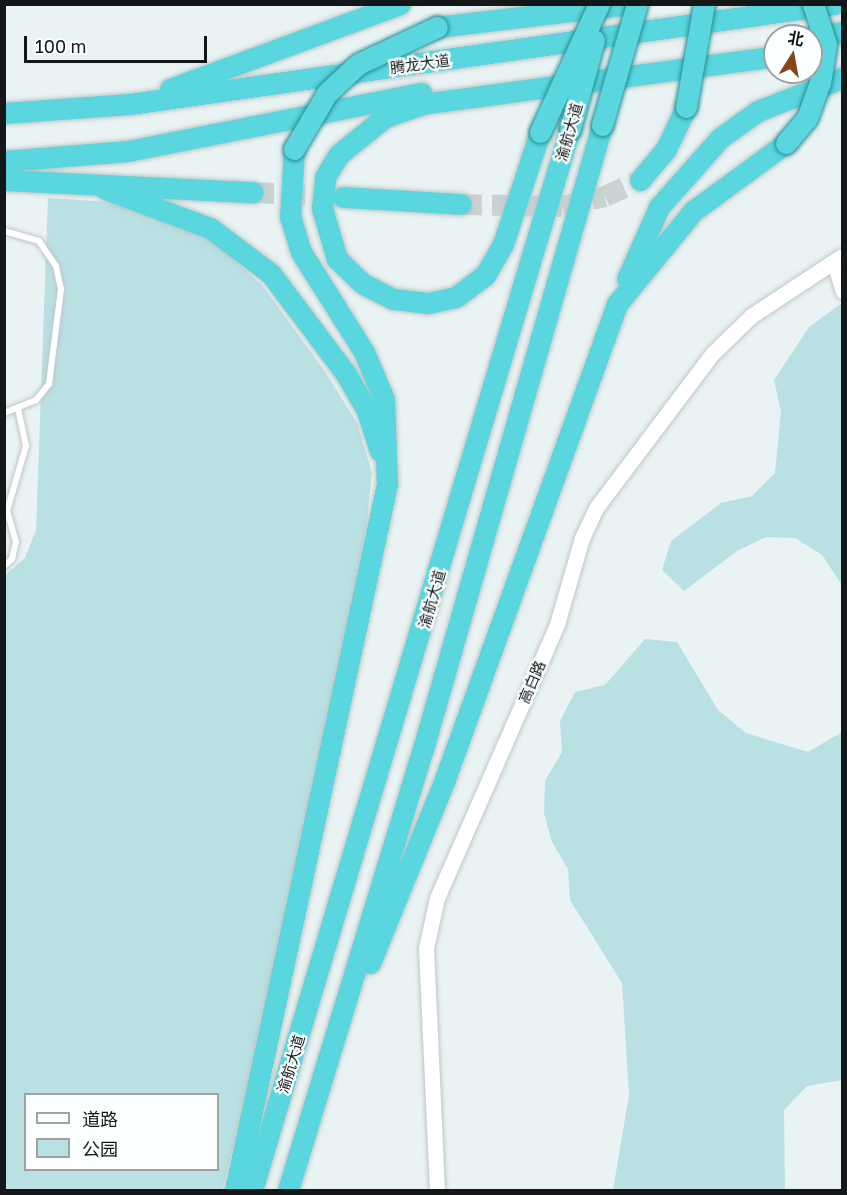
<!DOCTYPE html>
<html>
<head>
<meta charset="utf-8">
<style>
	body { margin:0 }
	#map { position:relative; width:847px; height:1195px; overflow:hidden; background:#eaf3f3; font-family:"Golos Text","Noto Sans SC",sans-serif }
	div>[style] { position:absolute }
	.green>* { inset:0; background:#b9e0e2 }
	.trunk-tunnel>* { height:21px; margin-top:-10.5px; transform-origin:0; background:repeating-linear-gradient(90deg,#cad2d2 0 21px,transparent 0 31px) }
	.roads { filter:drop-shadow(0 0 2px #bec7c7) drop-shadow(0 0 2px #bec7c7) }
	.service>* { height:6px; margin:-3px; padding:0 3px; transform-origin:3px; border-radius:3px; background:#fff }
	.minor>* { height:12px; margin:-6px; padding:0 6px; transform-origin:6px; border-radius:6px; background:#fff }
	.tertiary>* { height:15px; margin:-7.5px; padding:0 7.5px; transform-origin:7.5px; border-radius:7.5px; background:#fff }
	.trunk>* { height:21px; margin:-10.5px; padding:0 10.5px; transform-origin:10.5px; border-radius:10.5px; background:#5ad6de }
	.bridges { filter:drop-shadow(0 0 2px #268d93) drop-shadow(0 0 2px #268d93) }
	.trunk-bridge>* { height:21px; margin:-10.5px; padding:0 10.5px; transform-origin:10.5px; border-radius:10.5px; background:#5ad6de }
	span { translate:-50% -50%; white-space:nowrap; text-align:center; line-height:1.15; -webkit-text-stroke:4.5px #fbffff; paint-order:stroke }
	.street-label { font-size:15px; color:#141718 }
	.frame { position:absolute; inset:0; border:6px solid #141718; pointer-events:none }
	.legend { position:absolute; left:24px; top:1093px; width:195px; height:78px; box-sizing:border-box; background:#fbffff; border:2px solid #9fa2a3; margin:0; padding:8px 10px; list-style:none; font-size:18px; color:#141718 }
	.legend li { display:flex; align-items:center; gap:12px; height:30px }
	.legend b { width:30px; border:2px solid #9fa2a3 }
	.north { position:absolute; left:763px; top:24px; width:60px; height:60px; box-sizing:border-box; background:#fbffff; border:2px solid #9fa2a3; border-radius:50%; rotate:11deg; font-size:16px; font-weight:700; line-height:24px; text-align:center; color:#141718 }
	.north::after { content:''; display:block; margin:auto; width:21px; height:27px; background:#89451a; clip-path:polygon(50% 0,100% 100%,50% 72%,0 100%) }
	.scale { position:absolute; left:24px; top:36px; width:183px; height:27px; box-sizing:border-box; border:3px solid #141718; border-top:0; padding-left:8px; font-size:18px; line-height:21px; white-space:nowrap; color:#141718; -webkit-text-stroke:4px #fbffff; paint-order:stroke }
</style>
</head>
<body>
<div id="map">
	<div class="green">
		<i style="clip-path:polygon(evenodd,48px 198px,109px 202px,211px 240px,262px 285px,326px 373px,357px 423px,372px 473px,366px 531px,266px 1020px,222px 1190px,5px 1190px,4px 576px,25px 558px,36px 530px,48px 198px,26px 1094px,218px 1094px,218px 1170px,26px 1170px,26px 1094px)"></i>
		<i style="clip-path:polygon(842px 303px,842px 585px,822px 555px,795px 538px,766px 537px,737px 551px,684px 591px,662px 570px,671px 541px,721px 503px,752px 496px,775px 473px,781px 411px,774px 380px,809px 327px)"></i>
		<i style="clip-path:polygon(645px 639px,677px 642px,718px 710px,746px 733px,808px 752px,842px 732px,842px 1080px,807px 1086px,784px 1110px,785px 1190px,613px 1190px,629px 1095px,622px 983px,570px 900px,568px 869px,552px 842px,544px 813px,545px 781px,562px 752px,560px 721px,575px 692px,605px 685px)"></i>
	</div>
	<div class="trunk-tunnel">
		<i style="left:253px;top:192px;width:86px;rotate:2.7deg"></i>
		<i style="left:461px;top:204px;width:101px;rotate:1.1deg"></i>
		<i style="left:562px;top:206px;width:44px;rotate:-13.1deg"></i>
		<i style="left:605px;top:196px;width:38px;rotate:-25deg"></i>
	</div>
	<div class="roads">
		<div class="service">
			<i style="left:4px;top:231px;width:36px;rotate:16deg"></i>
			<i style="left:39px;top:241px;width:30px;rotate:56deg"></i>
			<i style="left:56px;top:266px;width:24px;rotate:78deg"></i>
			<i style="left:61px;top:289px;width:96px;rotate:97.2deg"></i>
			<i style="left:49px;top:384px;width:21px;rotate:129deg"></i>
			<i style="left:36px;top:400px;width:35px;rotate:158deg"></i>
			<i style="left:4px;top:566px;width:11px;rotate:-41deg"></i>
			<i style="left:12px;top:559px;width:17px;rotate:-77deg"></i>
			<i style="left:16px;top:542px;width:32px;rotate:-106deg"></i>
			<i style="left:7px;top:511px;width:68px;rotate:-73.7deg"></i>
			<i style="left:26px;top:446px;width:39px;rotate:-102deg"></i>
		</div>
		<div class="minor">
			<i style="left:833px;top:263px;width:31px;rotate:73deg"></i>
		</div>
		<div class="tertiary">
			<i style="left:437px;top:1190px;width:242px;rotate:-92.6deg"></i>
			<i style="left:426px;top:948px;width:51px;rotate:-77.6deg"></i>
			<i style="left:437px;top:898px;width:299px;rotate:-66.3deg"></i>
			<i style="left:557px;top:624px;width:90px;rotate:-73.8deg"></i>
			<i style="left:582px;top:538px;width:33px;rotate:-65deg"></i>
			<i style="left:596px;top:508px;width:194px;rotate:-53deg"></i>
			<i style="left:713px;top:353px;width:53px;rotate:-44.2deg"></i>
			<i style="left:751px;top:316px;width:109px;rotate:-33.4deg"></i>
		</div>
		<div class="trunk">
			<i style="left:437px;top:27px;width:194px;rotate:-6.8deg"></i>
			<i style="left:811px;top:37px;width:31px;rotate:-9deg"></i>
			<i style="left:170px;top:89px;width:245px;rotate:-20.3deg"></i>
			<i style="left:4px;top:113px;width:126px;rotate:-4.1deg"></i>
			<i style="left:130px;top:104px;width:711px;rotate:-8.08deg"></i>
			<i style="left:540px;top:132px;width:118px;rotate:108.3deg"></i>
			<i style="left:503px;top:244px;width:36px;rotate:120deg"></i>
			<i style="left:485px;top:275px;width:36px;rotate:143deg"></i>
			<i style="left:456px;top:297px;width:30px;rotate:168deg"></i>
			<i style="left:427px;top:303px;width:34px;rotate:-173deg"></i>
			<i style="left:393px;top:299px;width:35px;rotate:-153deg"></i>
			<i style="left:362px;top:283px;width:35px;rotate:-136deg"></i>
			<i style="left:337px;top:259px;width:53px;rotate:-106.4deg"></i>
			<i style="left:322px;top:208px;width:31px;rotate:-84deg"></i>
			<i style="left:325px;top:177px;width:26px;rotate:-59deg"></i>
			<i style="left:338px;top:155px;width:60px;rotate:-39deg"></i>
			<i style="left:385px;top:117px;width:39px;rotate:-19deg"></i>
			<i style="left:422px;top:104px;width:356px;rotate:-7.7deg"></i>
			<i style="left:4px;top:161px;width:124px;rotate:-4.6deg"></i>
			<i style="left:128px;top:151px;width:299px;rotate:-11.2deg"></i>
			<i style="left:4px;top:180px;width:249px;rotate:2.8deg"></i>
			<i style="left:640px;top:180px;width:40px;rotate:-50deg"></i>
			<i style="left:666px;top:149px;width:47px;rotate:-64.5deg"></i>
			<i style="left:105px;top:189px;width:112px;rotate:20.4deg"></i>
			<i style="left:210px;top:228px;width:76px;rotate:37deg"></i>
			<i style="left:271px;top:274px;width:125px;rotate:53.1deg"></i>
			<i style="left:346px;top:374px;width:39px;rotate:60deg"></i>
			<i style="left:366px;top:408px;width:45px;rotate:72deg"></i>
			<i style="left:343px;top:197px;width:118px;rotate:3.4deg"></i>
			<i style="left:627px;top:279px;width:79px;rotate:-66deg"></i>
			<i style="left:659px;top:207px;width:92px;rotate:-48.5deg"></i>
			<i style="left:720px;top:138px;width:47px;rotate:-35.4deg"></i>
			<i style="left:758px;top:111px;width:90px;rotate:-21.4deg"></i>
			<i style="left:370px;top:963px;width:199px;rotate:-67.8deg"></i>
			<i style="left:445px;top:779px;width:505px;rotate:-70.09deg"></i>
			<i style="left:617px;top:304px;width:120px;rotate:-50.7deg"></i>
			<i style="left:693px;top:211px;width:115px;rotate:-36.2deg"></i>
			<i style="left:235px;top:1190px;width:722px;rotate:-77.85deg"></i>
			<i style="left:387px;top:484px;width:85px;rotate:-92deg"></i>
			<i style="left:384px;top:399px;width:51px;rotate:-113.1deg"></i>
			<i style="left:364px;top:352px;width:118px;rotate:-122.2deg"></i>
			<i style="left:301px;top:252px;width:37px;rotate:-107deg"></i>
			<i style="left:290px;top:217px;width:68px;rotate:-86.6deg"></i>
			<i style="left:252px;top:1190px;width:1108px;rotate:-73.32deg"></i>
			<i style="left:288px;top:1190px;width:461px;rotate:-73deg"></i>
			<i style="left:423px;top:749px;width:649px;rotate:-73.99deg"></i>
		</div>
	</div>
	<div class="bridges">
		<div class="trunk-bridge">
			<i style="left:686px;top:107px;width:105px;rotate:-80.1deg"></i>
			<i style="left:602px;top:125px;width:126px;rotate:-73.9deg"></i>
			<i style="left:570px;top:129px;width:92px;rotate:-74.9deg"></i>
			<i style="left:540px;top:132px;width:141px;rotate:-65.3deg"></i>
			<i style="left:786px;top:143px;width:33px;rotate:-50deg"></i>
			<i style="left:807px;top:118px;width:37px;rotate:-70deg"></i>
			<i style="left:820px;top:83px;width:39px;rotate:-81deg"></i>
			<i style="left:826px;top:44px;width:42px;rotate:-108deg"></i>
			<i style="left:294px;top:149px;width:65px;rotate:-59.5deg"></i>
			<i style="left:327px;top:93px;width:42px;rotate:-43.1deg"></i>
			<i style="left:358px;top:64px;width:87px;rotate:-25.1deg"></i>
		</div>
	</div>
	<div class="street-label">
		<span style="left:420px;top:64px;rotate:-8deg">腾龙大道</span>
		<span style="left:569px;top:132px;rotate:-74deg">渝航大道</span>
		<span style="left:432px;top:599px;rotate:-74deg">渝航大道</span>
		<span style="left:532px;top:682px;rotate:-67deg">高白路</span>
		<span style="left:291px;top:1064px;rotate:-73deg">渝航大道</span>
	</div>
	<div class="frame"></div>
	<ul class="legend">
	<li><b style="height:8px;background:#fff"></b>道路</li>
	<li><b style="height:16px;background:#b9e0e2"></b>公园</li>
	</ul>
	<div class="north">北</div>
	<div class="scale">100 m</div>
</div>
</body>
</html>
